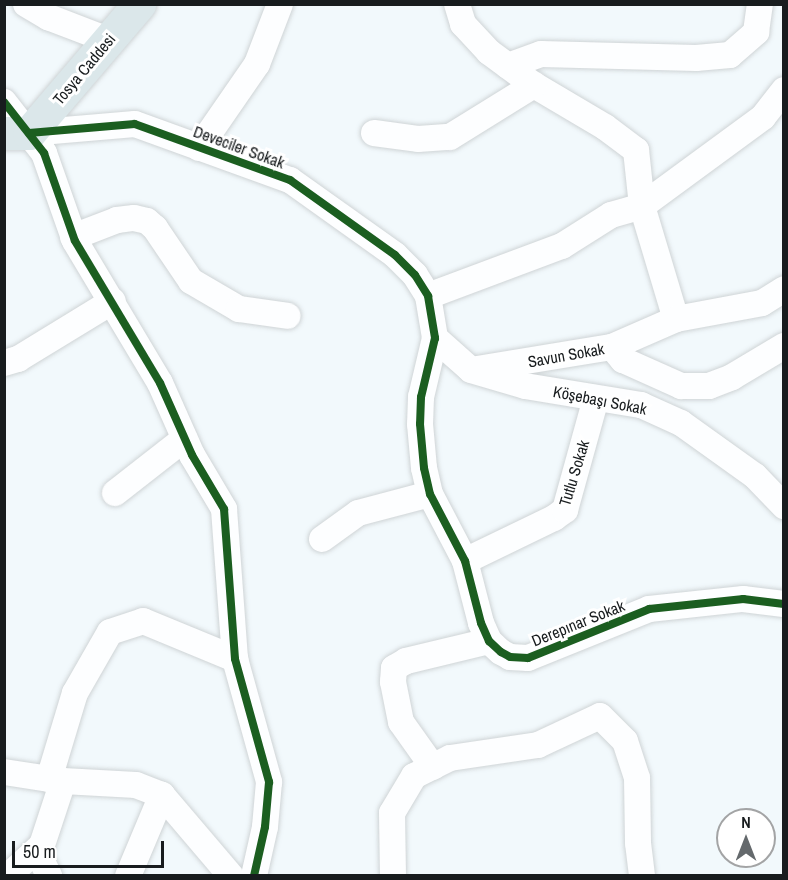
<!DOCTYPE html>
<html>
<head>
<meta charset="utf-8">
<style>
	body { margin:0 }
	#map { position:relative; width:788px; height:880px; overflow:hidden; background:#f2f9fc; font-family:"Archivo Narrow",sans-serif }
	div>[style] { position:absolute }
	.roads { filter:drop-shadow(0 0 2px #cfd4d6) drop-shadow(0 0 2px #cfd4d6) }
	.minor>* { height:26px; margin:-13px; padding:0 13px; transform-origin:13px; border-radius:13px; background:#fdfeff }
	.major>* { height:33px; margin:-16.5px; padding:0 16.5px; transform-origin:16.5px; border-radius:16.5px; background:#dbe7ea }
	.cycleway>* { height:8px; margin:-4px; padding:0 4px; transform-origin:4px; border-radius:4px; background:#1b5e20 }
	span { translate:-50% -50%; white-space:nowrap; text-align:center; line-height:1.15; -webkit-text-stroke:6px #fff; paint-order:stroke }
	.street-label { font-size:16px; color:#181c1e }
	.frame { position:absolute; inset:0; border:6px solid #181c1e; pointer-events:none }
	.north { position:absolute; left:716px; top:808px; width:60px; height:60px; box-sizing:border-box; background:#fff; border:2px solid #a3a4a5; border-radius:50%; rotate:0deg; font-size:16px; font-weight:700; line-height:24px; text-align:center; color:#181c1e }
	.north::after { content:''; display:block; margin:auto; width:21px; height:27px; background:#64696c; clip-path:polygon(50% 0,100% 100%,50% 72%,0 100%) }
	.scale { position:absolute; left:12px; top:841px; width:152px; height:27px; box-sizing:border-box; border:3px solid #181c1e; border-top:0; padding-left:8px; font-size:18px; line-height:21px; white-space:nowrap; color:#181c1e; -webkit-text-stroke:4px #fff; paint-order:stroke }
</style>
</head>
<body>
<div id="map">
	<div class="roads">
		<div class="minor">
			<i style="left:26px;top:4px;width:26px;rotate:31deg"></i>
			<i style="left:48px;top:17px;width:64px;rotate:21deg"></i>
			<i style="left:457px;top:4px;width:21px;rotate:73deg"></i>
			<i style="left:463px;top:24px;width:38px;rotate:47deg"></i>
			<i style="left:489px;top:52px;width:56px;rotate:36.3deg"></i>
			<i style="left:534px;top:85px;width:82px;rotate:30.6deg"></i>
			<i style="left:605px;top:127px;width:39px;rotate:37deg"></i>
			<i style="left:636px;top:150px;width:56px;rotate:83.9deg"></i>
			<i style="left:642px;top:206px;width:118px;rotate:73.3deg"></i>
			<i style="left:508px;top:66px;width:35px;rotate:-20deg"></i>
			<i style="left:541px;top:54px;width:155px;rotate:1.5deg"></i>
			<i style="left:696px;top:58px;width:34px;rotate:-5deg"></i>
			<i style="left:730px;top:55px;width:35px;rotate:-41deg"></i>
			<i style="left:756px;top:32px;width:28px;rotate:-82deg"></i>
			<i style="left:4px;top:102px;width:65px;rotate:51.9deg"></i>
			<i style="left:44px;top:153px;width:93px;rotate:70.6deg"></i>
			<i style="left:75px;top:241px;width:165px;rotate:59.1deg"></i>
			<i style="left:160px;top:383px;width:79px;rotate:66deg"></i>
			<i style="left:192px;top:455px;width:63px;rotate:59.3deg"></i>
			<i style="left:224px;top:509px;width:150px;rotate:85.8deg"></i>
			<i style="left:235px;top:659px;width:128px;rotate:74.5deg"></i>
			<i style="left:269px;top:782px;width:45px;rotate:95.1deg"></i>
			<i style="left:265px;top:827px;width:50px;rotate:102.7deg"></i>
			<i style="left:29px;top:133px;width:106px;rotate:-4.9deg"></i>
			<i style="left:135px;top:124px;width:165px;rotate:19.9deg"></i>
			<i style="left:290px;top:180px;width:129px;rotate:35.5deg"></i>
			<i style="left:395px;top:255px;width:28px;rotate:45deg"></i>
			<i style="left:415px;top:275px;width:25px;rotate:58deg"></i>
			<i style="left:428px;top:296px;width:43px;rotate:80.5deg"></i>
			<i style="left:435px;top:338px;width:61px;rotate:103.3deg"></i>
			<i style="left:421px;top:397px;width:27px;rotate:92deg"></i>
			<i style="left:420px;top:424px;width:44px;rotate:84.8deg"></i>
			<i style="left:424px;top:468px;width:27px;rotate:77deg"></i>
			<i style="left:430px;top:494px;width:76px;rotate:62.4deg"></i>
			<i style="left:465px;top:561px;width:64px;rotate:75.5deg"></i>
			<i style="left:481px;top:623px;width:20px;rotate:66deg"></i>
			<i style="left:489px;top:641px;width:16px;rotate:43deg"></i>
			<i style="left:501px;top:652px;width:10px;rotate:29deg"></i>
			<i style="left:510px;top:657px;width:18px;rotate:3deg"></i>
			<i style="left:528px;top:658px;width:131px;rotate:-22deg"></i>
			<i style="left:649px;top:609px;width:95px;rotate:-6.1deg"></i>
			<i style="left:743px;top:599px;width:41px;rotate:7deg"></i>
			<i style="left:374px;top:133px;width:44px;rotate:7.8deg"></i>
			<i style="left:418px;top:139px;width:32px;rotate:-4deg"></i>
			<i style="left:450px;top:137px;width:99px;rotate:-31.8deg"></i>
			<i style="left:199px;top:148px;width:102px;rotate:-55.4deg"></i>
			<i style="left:257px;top:64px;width:64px;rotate:-69deg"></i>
			<i style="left:73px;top:237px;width:47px;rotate:-21.1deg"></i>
			<i style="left:117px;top:220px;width:17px;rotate:-7deg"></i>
			<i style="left:134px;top:218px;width:13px;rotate:13deg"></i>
			<i style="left:147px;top:221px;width:11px;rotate:41deg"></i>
			<i style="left:155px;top:228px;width:64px;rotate:55.8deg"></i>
			<i style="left:191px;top:281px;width:56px;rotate:30.3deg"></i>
			<i style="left:239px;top:309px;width:49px;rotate:8.1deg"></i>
			<i style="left:428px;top:296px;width:143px;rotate:-20.5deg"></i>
			<i style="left:562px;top:246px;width:58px;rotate:-32.3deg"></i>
			<i style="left:611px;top:215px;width:32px;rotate:-16deg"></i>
			<i style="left:642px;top:206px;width:150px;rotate:-36.3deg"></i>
			<i style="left:763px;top:117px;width:34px;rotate:-52deg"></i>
			<i style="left:435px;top:338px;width:48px;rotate:41.6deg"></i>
			<i style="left:471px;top:370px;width:56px;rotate:16.5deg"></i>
			<i style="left:525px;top:386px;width:118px;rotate:9.3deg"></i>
			<i style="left:641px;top:405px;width:44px;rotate:24.2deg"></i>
			<i style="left:681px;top:423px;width:91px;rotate:35.6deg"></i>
			<i style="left:755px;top:476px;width:42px;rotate:46deg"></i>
			<i style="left:612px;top:347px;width:70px;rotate:-23.6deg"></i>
			<i style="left:676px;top:319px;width:87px;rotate:-10.5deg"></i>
			<i style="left:762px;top:303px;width:26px;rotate:-32deg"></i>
			<i style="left:4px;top:363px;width:15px;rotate:-16deg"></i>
			<i style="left:18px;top:359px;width:111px;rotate:-31.4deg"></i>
			<i style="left:477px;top:369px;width:137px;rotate:-9.3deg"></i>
			<i style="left:612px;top:347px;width:17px;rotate:50deg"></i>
			<i style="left:623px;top:360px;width:64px;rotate:24.1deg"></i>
			<i style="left:681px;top:386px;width:28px"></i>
			<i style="left:709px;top:386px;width:25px;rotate:-21deg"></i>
			<i style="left:732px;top:377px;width:61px;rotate:-30.8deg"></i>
			<i style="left:115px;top:493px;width:88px;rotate:-38deg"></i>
			<i style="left:322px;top:539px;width:44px;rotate:-35.8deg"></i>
			<i style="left:358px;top:513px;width:74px;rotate:-14.8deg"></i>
			<i style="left:465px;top:561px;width:99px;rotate:-25.8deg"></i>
			<i style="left:554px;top:518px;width:14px;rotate:-36deg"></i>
			<i style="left:565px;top:510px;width:116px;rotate:-74.5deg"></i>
			<i style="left:433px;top:767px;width:55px;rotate:-125.4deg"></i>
			<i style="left:401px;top:722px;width:41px;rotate:-101.3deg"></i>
			<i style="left:393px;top:682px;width:14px;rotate:-86deg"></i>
			<i style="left:394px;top:668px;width:14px;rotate:-30deg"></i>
			<i style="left:406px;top:661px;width:85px;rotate:-13.5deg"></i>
			<i style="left:4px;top:772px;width:60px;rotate:8.7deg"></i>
			<i style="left:63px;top:781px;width:73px;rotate:3.1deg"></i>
			<i style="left:136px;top:785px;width:28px;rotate:21deg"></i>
			<i style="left:162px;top:795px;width:106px;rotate:49.6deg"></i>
			<i style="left:49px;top:779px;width:90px;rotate:-73.2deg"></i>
			<i style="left:75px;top:693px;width:70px;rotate:-60.2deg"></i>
			<i style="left:110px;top:632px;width:35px;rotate:-18deg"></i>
			<i style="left:143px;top:621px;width:100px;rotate:22.4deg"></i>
			<i style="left:37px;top:851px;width:28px;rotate:64deg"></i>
			<i style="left:8px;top:876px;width:46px;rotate:-42.4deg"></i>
			<i style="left:42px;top:845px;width:67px;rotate:-71.8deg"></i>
			<i style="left:128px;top:876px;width:88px;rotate:-67.2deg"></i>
			<i style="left:393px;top:876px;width:63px;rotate:-90.9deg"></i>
			<i style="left:392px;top:813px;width:43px;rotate:-59.3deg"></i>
			<i style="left:414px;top:776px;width:40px;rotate:-26.6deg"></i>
			<i style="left:450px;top:758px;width:89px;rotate:-8.4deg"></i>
			<i style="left:538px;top:745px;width:68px;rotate:-25.1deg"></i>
			<i style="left:600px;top:716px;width:35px;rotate:45deg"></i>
			<i style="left:625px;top:741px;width:39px;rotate:72deg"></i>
			<i style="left:637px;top:778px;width:65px;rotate:89.1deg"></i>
			<i style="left:638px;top:843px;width:33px;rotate:83deg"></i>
		</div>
		<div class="major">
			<i style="left:4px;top:133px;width:25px"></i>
			<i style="left:29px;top:133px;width:170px;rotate:-49.5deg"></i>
		</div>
	</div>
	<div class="cycleway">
		<i style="left:4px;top:102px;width:65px;rotate:51.9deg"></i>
		<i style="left:44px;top:153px;width:93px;rotate:70.6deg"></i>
		<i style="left:75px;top:241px;width:165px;rotate:59.1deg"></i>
		<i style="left:160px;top:383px;width:79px;rotate:66deg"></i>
		<i style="left:192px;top:455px;width:63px;rotate:59.3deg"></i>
		<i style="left:224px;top:509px;width:150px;rotate:85.8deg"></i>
		<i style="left:235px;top:659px;width:128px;rotate:74.5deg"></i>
		<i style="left:269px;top:782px;width:45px;rotate:95.1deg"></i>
		<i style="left:265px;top:827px;width:50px;rotate:102.7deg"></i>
		<i style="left:29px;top:133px;width:106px;rotate:-4.9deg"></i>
		<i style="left:135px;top:124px;width:165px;rotate:19.9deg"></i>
		<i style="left:290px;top:180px;width:129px;rotate:35.5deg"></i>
		<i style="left:395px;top:255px;width:28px;rotate:45deg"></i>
		<i style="left:415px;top:275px;width:25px;rotate:58deg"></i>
		<i style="left:428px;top:296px;width:43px;rotate:80.5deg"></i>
		<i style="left:435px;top:338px;width:61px;rotate:103.3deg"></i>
		<i style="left:421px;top:397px;width:27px;rotate:92deg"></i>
		<i style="left:420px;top:424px;width:44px;rotate:84.8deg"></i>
		<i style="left:424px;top:468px;width:27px;rotate:77deg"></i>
		<i style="left:430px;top:494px;width:76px;rotate:62.4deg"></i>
		<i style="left:465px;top:561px;width:64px;rotate:75.5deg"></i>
		<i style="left:481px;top:623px;width:20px;rotate:66deg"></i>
		<i style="left:489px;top:641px;width:16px;rotate:43deg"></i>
		<i style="left:501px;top:652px;width:10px;rotate:29deg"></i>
		<i style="left:510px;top:657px;width:18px;rotate:3deg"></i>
		<i style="left:528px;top:658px;width:131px;rotate:-22deg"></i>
		<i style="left:649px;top:609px;width:95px;rotate:-6.1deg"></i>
		<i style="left:743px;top:599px;width:41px;rotate:7deg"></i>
	</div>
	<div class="street-label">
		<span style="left:84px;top:69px;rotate:-50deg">Tosya Caddesi</span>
		<span style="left:239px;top:147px;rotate:20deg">Deveciler Sokak</span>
		<span style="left:566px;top:355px;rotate:-10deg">Savun Sokak</span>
		<span style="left:600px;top:400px;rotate:11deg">Köşebaşı Sokak</span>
		<span style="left:574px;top:473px;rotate:-73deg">Tutlu Sokak</span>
		<span style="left:578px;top:623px;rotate:-22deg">Derepınar Sokak</span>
	</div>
	<div class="frame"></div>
	<div class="north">N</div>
	<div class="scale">50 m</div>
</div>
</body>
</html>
